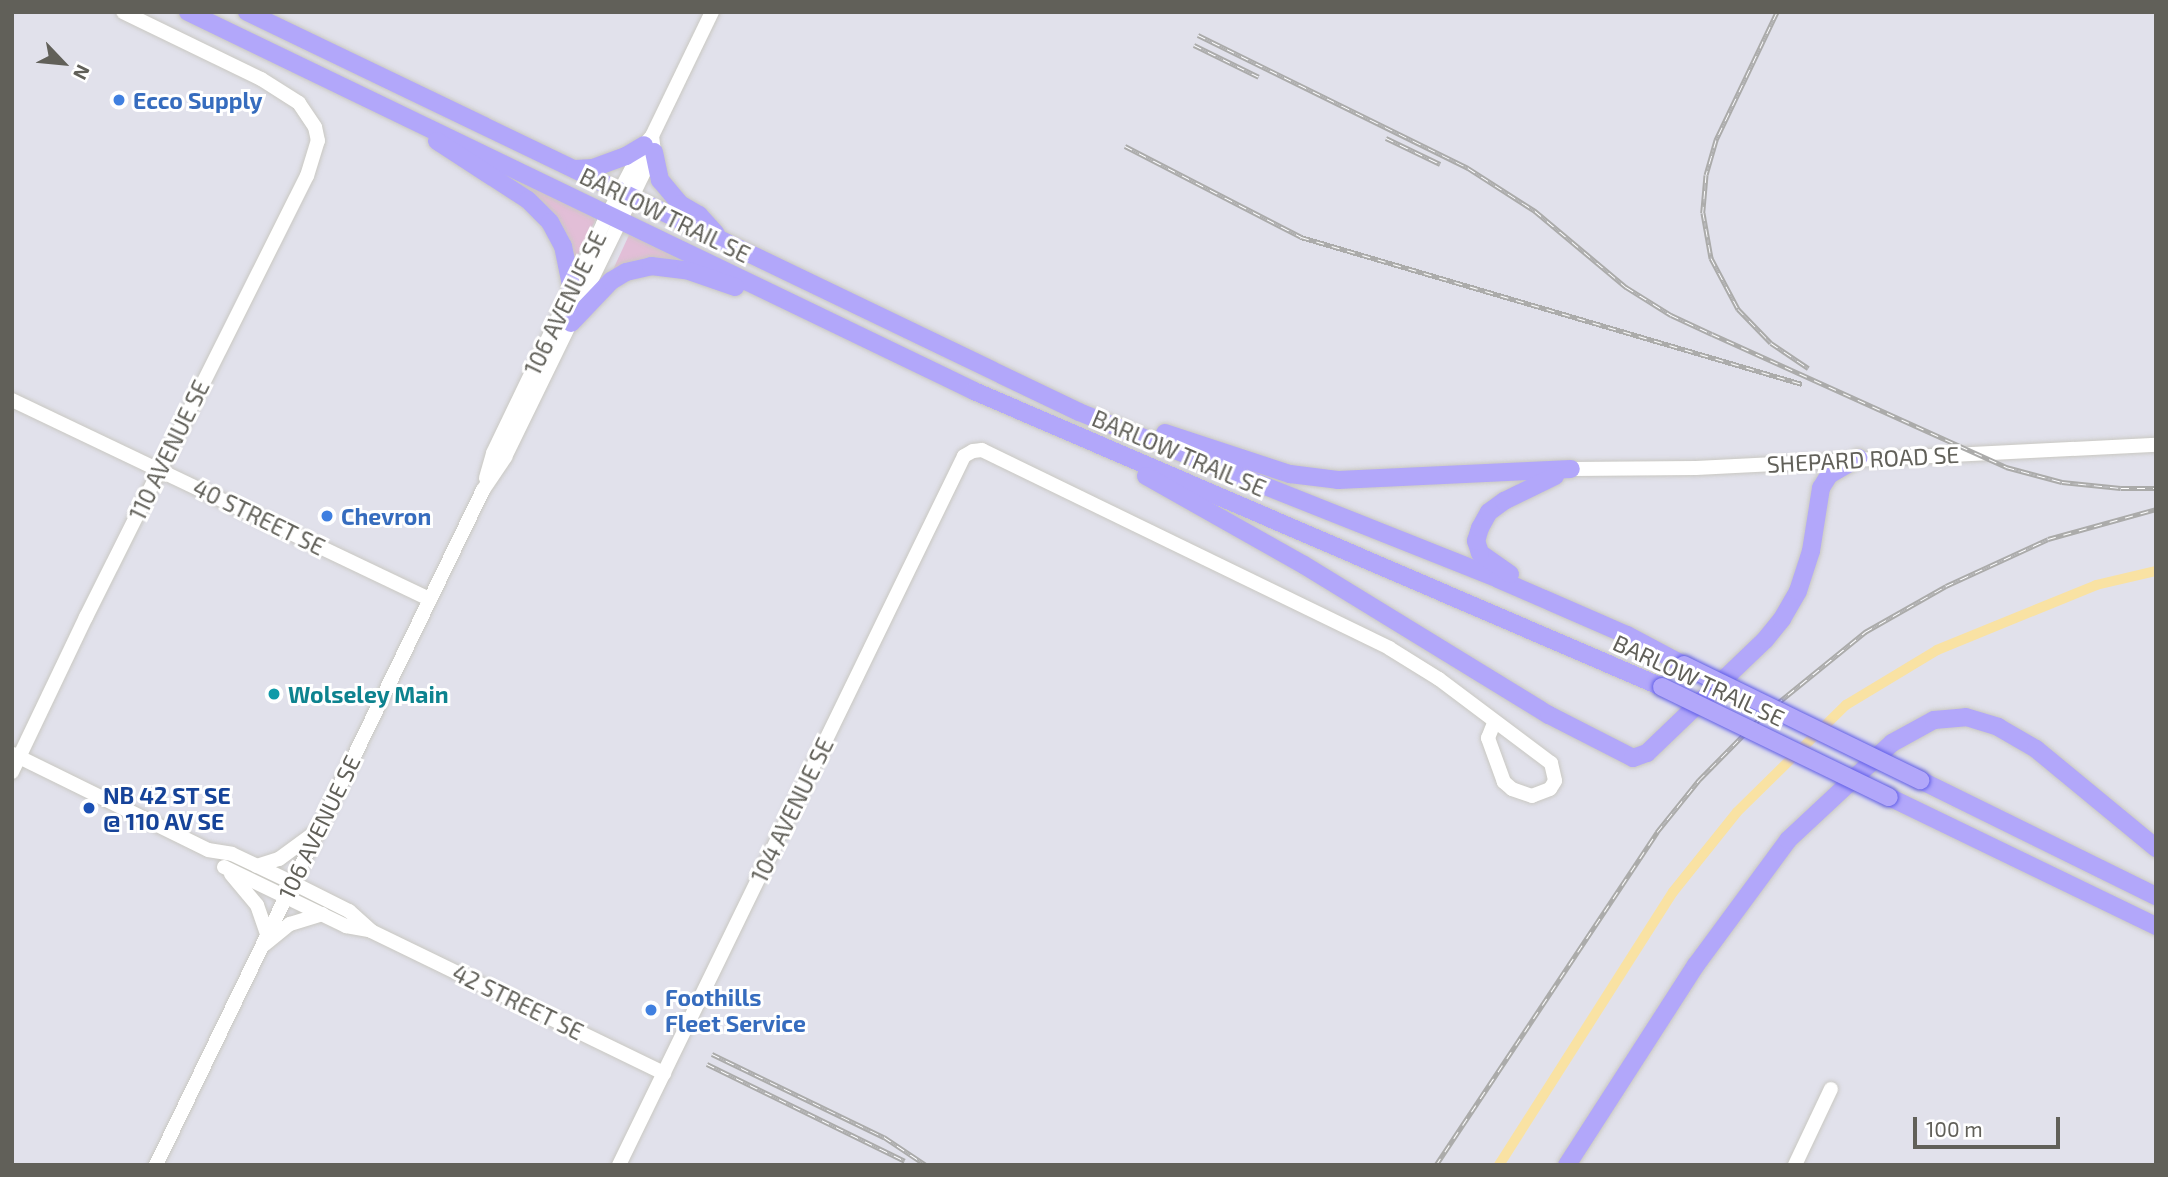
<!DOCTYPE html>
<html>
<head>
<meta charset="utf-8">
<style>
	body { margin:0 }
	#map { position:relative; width:2168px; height:1177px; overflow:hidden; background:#e1e1eb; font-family:"Exo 2",sans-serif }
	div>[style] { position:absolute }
	.green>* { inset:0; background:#e2bed7 }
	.canal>* { height:10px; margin:-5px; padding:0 5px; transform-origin:5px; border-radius:5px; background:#f9e2a3 }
	.roads { filter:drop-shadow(0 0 2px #c9c8c2) drop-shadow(0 0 2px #c9c8c2) }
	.minor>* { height:14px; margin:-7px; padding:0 7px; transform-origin:7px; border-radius:7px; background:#fff }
	.major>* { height:18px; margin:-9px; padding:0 9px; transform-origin:9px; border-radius:9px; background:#b2a7fa }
	.rail>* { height:5px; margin-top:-2.5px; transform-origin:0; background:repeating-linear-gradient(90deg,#fff 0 8px,#ababaa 0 16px); box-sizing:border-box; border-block:2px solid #ababaa }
	.bridges { filter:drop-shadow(0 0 2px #5f5de8) drop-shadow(0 0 2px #5f5de8) }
	.major-bridge>* { height:18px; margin:-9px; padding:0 9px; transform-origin:9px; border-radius:9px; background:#b2a7fa }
	.dots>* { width:19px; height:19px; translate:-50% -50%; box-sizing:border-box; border:4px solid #fff; border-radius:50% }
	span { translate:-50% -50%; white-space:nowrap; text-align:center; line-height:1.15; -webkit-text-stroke:6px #fff; paint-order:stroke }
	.shop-label { font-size:23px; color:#366cbe; font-weight:700 }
	.left { translate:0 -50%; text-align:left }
	.street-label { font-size:23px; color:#616059 }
	.culture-label { font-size:23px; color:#0d838f; font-weight:700 }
	.transit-label { font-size:23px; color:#164399; font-weight:700 }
	.frame { position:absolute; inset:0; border:14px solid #616059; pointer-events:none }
	.north { position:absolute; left:28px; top:28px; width:70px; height:70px; -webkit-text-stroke:5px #fff; paint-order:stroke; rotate:116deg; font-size:19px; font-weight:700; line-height:28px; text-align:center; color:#616059 }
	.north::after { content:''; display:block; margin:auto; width:24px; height:32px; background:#616059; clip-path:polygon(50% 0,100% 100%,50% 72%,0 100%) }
	.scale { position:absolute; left:1913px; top:1117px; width:147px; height:32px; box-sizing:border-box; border:4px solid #616059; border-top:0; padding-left:9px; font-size:21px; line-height:24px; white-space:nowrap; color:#616059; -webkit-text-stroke:5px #fff; paint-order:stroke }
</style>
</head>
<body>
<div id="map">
	<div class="green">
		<i style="clip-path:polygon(520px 181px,593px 214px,595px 221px,575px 261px,518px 185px)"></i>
		<i style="clip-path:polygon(629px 235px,689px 259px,688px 263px,611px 274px)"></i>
	</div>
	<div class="canal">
		<i style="left:1499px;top:1165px;width:324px;rotate:-57.5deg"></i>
		<i style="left:1673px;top:892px;width:102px;rotate:-51.3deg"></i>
		<i style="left:1737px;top:812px;width:153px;rotate:-44.5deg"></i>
		<i style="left:1846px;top:705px;width:106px;rotate:-31.1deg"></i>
		<i style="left:1937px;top:650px;width:172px;rotate:-22.2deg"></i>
		<i style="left:2096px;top:585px;width:62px;rotate:-13.1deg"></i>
	</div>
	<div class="roads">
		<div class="minor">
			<i style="left:12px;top:400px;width:463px;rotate:25.5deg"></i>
			<i style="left:1571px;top:469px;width:125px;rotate:-0.5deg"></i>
			<i style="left:1696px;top:468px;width:461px;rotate:-2.9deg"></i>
			<i style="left:486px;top:478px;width:26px;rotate:-74deg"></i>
			<i style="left:493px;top:453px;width:254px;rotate:-64.3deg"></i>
			<i style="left:603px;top:224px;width:89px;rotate:-62.6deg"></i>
			<i style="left:644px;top:145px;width:12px;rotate:-48deg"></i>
			<i style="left:652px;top:136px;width:138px;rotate:-64.2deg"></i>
			<i style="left:13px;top:754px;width:217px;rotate:26.2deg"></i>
			<i style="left:208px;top:850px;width:24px;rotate:9deg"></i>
			<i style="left:232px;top:854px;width:68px;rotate:25.4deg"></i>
			<i style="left:293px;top:883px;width:63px;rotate:26.6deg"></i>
			<i style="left:349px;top:911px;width:30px;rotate:42deg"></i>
			<i style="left:371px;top:931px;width:326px;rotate:25.9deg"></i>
			<i style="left:12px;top:772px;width:172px;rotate:-64.5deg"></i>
			<i style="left:86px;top:617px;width:493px;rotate:-63.4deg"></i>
			<i style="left:307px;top:176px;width:37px;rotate:-73deg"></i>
			<i style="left:318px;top:141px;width:14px;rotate:-102deg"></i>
			<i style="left:315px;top:127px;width:29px;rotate:-124deg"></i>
			<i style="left:299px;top:103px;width:45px;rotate:-147.7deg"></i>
			<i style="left:261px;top:79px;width:153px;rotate:-154.1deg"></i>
			<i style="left:257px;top:866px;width:23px;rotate:-18deg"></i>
			<i style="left:279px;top:859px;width:47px;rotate:-36.4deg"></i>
			<i style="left:224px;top:867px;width:136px;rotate:25.8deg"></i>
			<i style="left:346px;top:926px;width:23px;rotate:10deg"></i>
			<i style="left:231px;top:874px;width:40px;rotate:50deg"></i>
			<i style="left:257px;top:905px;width:31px;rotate:71deg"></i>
			<i style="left:265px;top:944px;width:32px;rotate:-39deg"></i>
			<i style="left:290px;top:924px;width:34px;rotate:-17deg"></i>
			<i style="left:156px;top:1165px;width:750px;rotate:-64.15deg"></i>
			<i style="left:483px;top:490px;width:40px;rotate:-56deg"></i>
			<i style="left:505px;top:457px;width:339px;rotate:-64deg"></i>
			<i style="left:654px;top:152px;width:16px;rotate:-97deg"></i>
			<i style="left:619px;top:1165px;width:788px;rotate:-64.05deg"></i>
			<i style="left:964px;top:456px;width:10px;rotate:-29deg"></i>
			<i style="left:973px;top:451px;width:9px;rotate:-6deg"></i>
			<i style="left:982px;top:450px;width:453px;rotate:25.9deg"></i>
			<i style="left:1389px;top:648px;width:59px;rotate:31.8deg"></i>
			<i style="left:1439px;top:679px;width:140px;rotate:36.9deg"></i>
			<i style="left:1551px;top:763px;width:18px;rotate:77deg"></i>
			<i style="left:1555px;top:781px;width:9px;rotate:122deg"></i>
			<i style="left:1550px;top:789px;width:19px;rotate:159deg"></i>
			<i style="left:1532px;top:796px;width:21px;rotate:-161deg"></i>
			<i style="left:1512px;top:789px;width:11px;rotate:-139deg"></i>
			<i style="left:1504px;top:782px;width:47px;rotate:-110deg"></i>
			<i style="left:1488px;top:738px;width:16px;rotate:-68deg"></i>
			<i style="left:1795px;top:1165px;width:84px;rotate:-64.7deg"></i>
		</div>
		<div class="major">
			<i style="left:188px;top:12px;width:873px;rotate:25.74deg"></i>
			<i style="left:974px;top:391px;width:749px;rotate:23.28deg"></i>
			<i style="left:247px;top:12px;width:923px;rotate:25.68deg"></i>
			<i style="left:1079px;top:412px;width:451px;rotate:21.7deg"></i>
			<i style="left:1498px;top:579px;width:141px;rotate:23.5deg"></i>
			<i style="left:1627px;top:635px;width:64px;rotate:27.8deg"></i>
			<i style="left:437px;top:141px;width:108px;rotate:33deg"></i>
			<i style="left:528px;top:200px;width:31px;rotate:45deg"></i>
			<i style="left:550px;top:222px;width:27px;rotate:62deg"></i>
			<i style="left:563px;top:246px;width:45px;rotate:78.4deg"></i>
			<i style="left:654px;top:152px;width:29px;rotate:78deg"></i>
			<i style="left:660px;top:180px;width:31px;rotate:50deg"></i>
			<i style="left:680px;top:204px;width:22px;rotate:30deg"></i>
			<i style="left:699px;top:215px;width:25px;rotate:48deg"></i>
			<i style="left:575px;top:169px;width:18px;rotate:-3deg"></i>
			<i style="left:593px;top:168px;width:35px;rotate:-20deg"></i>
			<i style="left:626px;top:156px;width:21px;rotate:-31deg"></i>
			<i style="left:571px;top:323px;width:58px;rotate:-46.4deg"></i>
			<i style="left:611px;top:281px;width:17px;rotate:-31deg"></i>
			<i style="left:626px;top:272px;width:26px;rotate:-13deg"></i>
			<i style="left:651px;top:266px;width:35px;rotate:7deg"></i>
			<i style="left:686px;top:270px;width:52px;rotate:19.1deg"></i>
			<i style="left:1165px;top:433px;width:132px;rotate:18.2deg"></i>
			<i style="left:1290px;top:474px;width:48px;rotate:7.1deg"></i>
			<i style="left:1338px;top:480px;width:233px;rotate:-2.7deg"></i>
			<i style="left:1146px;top:476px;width:181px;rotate:29.4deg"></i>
			<i style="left:1304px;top:565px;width:287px;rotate:31.5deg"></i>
			<i style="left:1549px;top:715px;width:94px;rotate:27.1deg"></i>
			<i style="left:1633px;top:758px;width:15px;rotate:-20deg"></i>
			<i style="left:1647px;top:753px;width:163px;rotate:-43.8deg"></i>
			<i style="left:1765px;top:640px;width:27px;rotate:-51deg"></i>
			<i style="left:1782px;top:619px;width:32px;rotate:-60deg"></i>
			<i style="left:1798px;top:591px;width:42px;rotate:-72deg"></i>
			<i style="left:1811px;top:551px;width:64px;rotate:-81deg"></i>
			<i style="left:1821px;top:488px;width:15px;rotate:-58deg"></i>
			<i style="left:1829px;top:475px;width:34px;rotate:-30deg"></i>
			<i style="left:1510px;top:574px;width:37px;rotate:-145deg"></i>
			<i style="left:1480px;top:553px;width:13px;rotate:-108deg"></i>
			<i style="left:1476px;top:541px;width:14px;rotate:-73deg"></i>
			<i style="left:1480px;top:528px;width:18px;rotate:-61deg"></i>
			<i style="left:1489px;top:512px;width:19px;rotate:-36deg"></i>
			<i style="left:1504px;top:501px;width:57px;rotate:-26.1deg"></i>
			<i style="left:1920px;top:780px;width:263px;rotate:26.2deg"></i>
			<i style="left:1889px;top:797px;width:297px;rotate:25.8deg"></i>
			<i style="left:1567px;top:1165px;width:238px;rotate:-57.2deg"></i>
			<i style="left:1696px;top:965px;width:155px;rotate:-53.6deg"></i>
			<i style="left:1788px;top:840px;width:142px;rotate:-43deg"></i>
			<i style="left:1892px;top:743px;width:48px;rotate:-28.7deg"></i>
			<i style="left:1934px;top:720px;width:32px;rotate:-5deg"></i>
			<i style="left:1966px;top:717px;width:34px;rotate:17deg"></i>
			<i style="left:1998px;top:727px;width:44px;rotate:30.1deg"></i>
			<i style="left:2036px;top:749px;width:156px;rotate:39.5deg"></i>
		</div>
	</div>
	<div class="rail">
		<i style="left:1777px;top:12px;width:142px;rotate:115.5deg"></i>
		<i style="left:1716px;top:140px;width:36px;rotate:106deg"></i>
		<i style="left:1706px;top:175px;width:38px;rotate:95deg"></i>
		<i style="left:1703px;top:213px;width:46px;rotate:79.9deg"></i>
		<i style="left:1711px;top:258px;width:58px;rotate:62.1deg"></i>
		<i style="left:1738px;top:309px;width:47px;rotate:45.9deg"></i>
		<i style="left:1771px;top:343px;width:45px;rotate:34deg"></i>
		<i style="left:1198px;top:35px;width:301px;rotate:26.2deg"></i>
		<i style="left:1468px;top:168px;width:80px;rotate:32.7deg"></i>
		<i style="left:1535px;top:211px;width:119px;rotate:39.9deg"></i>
		<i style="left:1626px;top:287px;width:53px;rotate:31.9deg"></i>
		<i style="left:1671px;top:315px;width:45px;rotate:24.9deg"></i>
		<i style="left:1712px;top:334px;width:323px;rotate:24.3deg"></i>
		<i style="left:2006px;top:467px;width:58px;rotate:15deg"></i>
		<i style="left:2062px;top:482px;width:59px;rotate:5.8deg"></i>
		<i style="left:2121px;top:488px;width:35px"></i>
		<i style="left:1194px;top:45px;width:72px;rotate:26.2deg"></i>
		<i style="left:1386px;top:138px;width:60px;rotate:25.7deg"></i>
		<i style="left:1125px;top:146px;width:198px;rotate:27.3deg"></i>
		<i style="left:1301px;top:237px;width:522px;rotate:16.35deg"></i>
		<i style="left:712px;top:1054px;width:191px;rotate:25.8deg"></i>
		<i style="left:884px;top:1137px;width:50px;rotate:33.7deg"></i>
		<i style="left:707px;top:1064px;width:220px;rotate:26.1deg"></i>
		<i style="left:1436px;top:1165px;width:400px;rotate:-56.4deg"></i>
		<i style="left:1657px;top:832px;width:67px;rotate:-51.1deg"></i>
		<i style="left:1699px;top:780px;width:91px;rotate:-45.4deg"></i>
		<i style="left:1763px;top:715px;width:132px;rotate:-39.1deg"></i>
		<i style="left:1865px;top:632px;width:93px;rotate:-29.6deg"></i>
		<i style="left:1946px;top:586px;width:112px;rotate:-24.7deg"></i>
		<i style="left:2048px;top:539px;width:112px;rotate:-15.5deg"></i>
	</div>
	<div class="bridges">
		<div class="major-bridge">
			<i style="left:1684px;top:665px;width:263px;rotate:26deg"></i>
			<i style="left:1662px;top:687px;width:252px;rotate:25.9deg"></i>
		</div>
	</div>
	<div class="dots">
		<i style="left:119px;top:100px;background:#3f7fe0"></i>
		<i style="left:327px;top:516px;background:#3f7fe0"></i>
		<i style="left:274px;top:694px;background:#0f9aa8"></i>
		<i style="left:89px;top:808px;background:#1a4fb4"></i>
		<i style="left:651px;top:1010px;background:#3f7fe0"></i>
	</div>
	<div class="shop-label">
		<span class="left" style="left:133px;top:100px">Ecco Supply</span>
		<span class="left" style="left:341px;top:516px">Chevron</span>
		<span class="left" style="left:665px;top:1010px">Foothills<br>Fleet Service</span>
	</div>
	<div class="street-label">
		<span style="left:665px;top:215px;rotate:26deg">BARLOW TRAIL SE</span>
		<span style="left:565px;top:303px;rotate:-64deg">106 AVENUE SE</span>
		<span style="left:169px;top:450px;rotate:-64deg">110 AVENUE SE</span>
		<span style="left:1179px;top:453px;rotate:23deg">BARLOW TRAIL SE</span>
		<span style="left:1863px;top:459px;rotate:-3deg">SHEPARD ROAD SE</span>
		<span style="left:259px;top:517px;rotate:26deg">40 STREET SE</span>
		<span style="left:1699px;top:680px;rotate:25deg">BARLOW TRAIL SE</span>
		<span style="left:792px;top:810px;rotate:-64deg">104 AVENUE SE</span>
		<span style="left:319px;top:827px;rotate:-64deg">106 AVENUE SE</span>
		<span style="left:518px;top:1002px;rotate:26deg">42 STREET SE</span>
	</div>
	<div class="culture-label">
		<span class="left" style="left:288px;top:694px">Wolseley Main</span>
	</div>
	<div class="transit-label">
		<span class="left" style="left:103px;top:808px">NB 42 ST SE<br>@ 110 AV SE</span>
	</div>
	<div class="frame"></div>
	<div class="north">N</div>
	<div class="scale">100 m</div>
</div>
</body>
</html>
